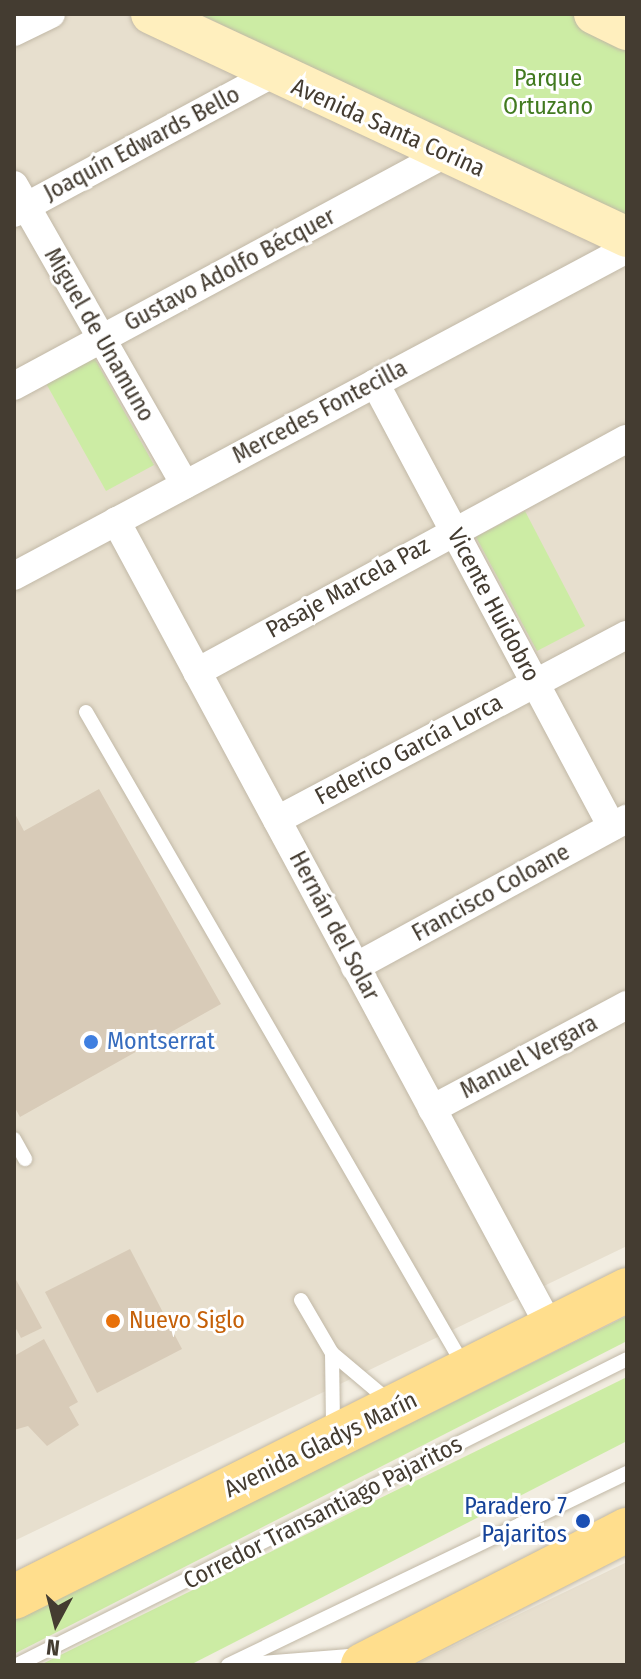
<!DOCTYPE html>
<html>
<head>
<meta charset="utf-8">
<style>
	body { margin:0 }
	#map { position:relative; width:641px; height:1679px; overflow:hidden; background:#f2ede1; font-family:"Fira Sans Condensed",sans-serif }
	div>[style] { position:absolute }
	.residential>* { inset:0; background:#e7dfce }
	.green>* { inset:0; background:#cceca4 }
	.building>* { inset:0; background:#d8cbb8 }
	.roads { filter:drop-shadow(0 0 2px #c1b8a6) drop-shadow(0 0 2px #c1b8a6) }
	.lane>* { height:14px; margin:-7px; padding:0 7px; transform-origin:7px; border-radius:7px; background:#fff }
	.street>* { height:28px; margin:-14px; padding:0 14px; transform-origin:14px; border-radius:14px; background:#fff }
	.secondary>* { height:40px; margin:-20px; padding:0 20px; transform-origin:20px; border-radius:20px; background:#ffefbe }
	.primary>* { height:44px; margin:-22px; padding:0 22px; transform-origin:22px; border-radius:22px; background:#ffde8d }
	.dots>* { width:22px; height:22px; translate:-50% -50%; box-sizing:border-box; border:4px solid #fff; border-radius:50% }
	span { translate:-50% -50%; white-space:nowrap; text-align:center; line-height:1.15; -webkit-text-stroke:6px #fff; paint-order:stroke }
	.park-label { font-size:24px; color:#427a20 }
	.street-label { font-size:24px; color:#443c31 }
	.shop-label { font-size:24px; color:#366cbe }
	.left { translate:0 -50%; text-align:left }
	.food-label { font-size:24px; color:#c56008 }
	.transit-label { font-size:24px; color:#164399 }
	.right { translate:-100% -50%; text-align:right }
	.frame { position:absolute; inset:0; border:16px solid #443c31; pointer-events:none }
	.north { position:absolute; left:16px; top:1583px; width:80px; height:80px; -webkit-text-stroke:6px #fff; paint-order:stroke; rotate:187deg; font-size:22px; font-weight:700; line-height:32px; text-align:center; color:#443c31 }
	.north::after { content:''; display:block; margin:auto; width:28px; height:36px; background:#443c31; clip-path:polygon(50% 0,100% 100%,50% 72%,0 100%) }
</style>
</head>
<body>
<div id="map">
	<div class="residential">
		<i style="clip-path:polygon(14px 14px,287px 14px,627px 180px,627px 1246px,14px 1541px)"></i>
		<i style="clip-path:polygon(627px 1562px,627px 1665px,414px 1665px)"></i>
	</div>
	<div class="green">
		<i style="clip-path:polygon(199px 14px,573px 14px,627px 41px,627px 217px)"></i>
		<i style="clip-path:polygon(91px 352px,154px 465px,106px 491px,43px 378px)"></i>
		<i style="clip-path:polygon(525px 511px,585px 626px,537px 651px,476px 537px)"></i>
		<i style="clip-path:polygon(627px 1316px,627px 1341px,14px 1654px,14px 1620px)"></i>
		<i style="clip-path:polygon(627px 1377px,627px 1441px,190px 1665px,40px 1665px)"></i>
	</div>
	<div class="building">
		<i style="clip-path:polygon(99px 789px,221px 1004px,20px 1117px,14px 1106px,14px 812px,24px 831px)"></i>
		<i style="clip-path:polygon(130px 1249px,182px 1349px,97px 1393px,45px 1292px)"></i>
		<i style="clip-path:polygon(14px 1276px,42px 1328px,21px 1338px,14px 1325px)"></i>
		<i style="clip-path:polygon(44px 1339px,78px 1402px,69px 1407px,79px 1425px,47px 1446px,28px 1426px,14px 1430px,14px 1356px)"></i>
	</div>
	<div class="roads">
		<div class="lane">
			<i style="left:86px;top:712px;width:755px;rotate:59.97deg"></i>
			<i style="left:14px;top:1139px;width:23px;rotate:61deg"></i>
			<i style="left:301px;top:1300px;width:61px;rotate:59.7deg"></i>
			<i style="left:332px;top:1353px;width:75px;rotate:40.1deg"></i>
			<i style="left:332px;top:1353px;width:74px;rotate:89.2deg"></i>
			<i style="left:17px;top:1665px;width:682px;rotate:-26.64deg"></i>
			<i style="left:228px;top:1665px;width:443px;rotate:-25.7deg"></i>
			<i style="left:236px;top:1665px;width:123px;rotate:-4.6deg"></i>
		</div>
		<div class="street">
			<i style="left:14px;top:32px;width:41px;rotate:-25.9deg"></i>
			<i style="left:14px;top:185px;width:345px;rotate:60.3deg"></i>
			<i style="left:14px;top:213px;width:291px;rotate:-28.3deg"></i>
			<i style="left:375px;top:383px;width:503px;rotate:61.91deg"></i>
			<i style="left:14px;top:386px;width:489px;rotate:-28.3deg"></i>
			<i style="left:116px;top:521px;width:920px;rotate:61.71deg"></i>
			<i style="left:14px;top:576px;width:695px;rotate:-28.08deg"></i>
			<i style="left:197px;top:672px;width:489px;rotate:-28.5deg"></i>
			<i style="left:277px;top:820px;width:396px;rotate:-27.9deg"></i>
			<i style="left:355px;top:967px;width:310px;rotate:-28.6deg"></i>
			<i style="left:432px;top:1109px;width:221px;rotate:-28.1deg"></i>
		</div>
		<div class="secondary">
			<i style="left:151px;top:14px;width:526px;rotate:25.1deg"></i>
			<i style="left:594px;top:14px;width:37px;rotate:26deg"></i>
		</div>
		<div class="primary">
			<i style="left:14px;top:1597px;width:686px;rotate:-26.6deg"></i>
			<i style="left:363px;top:1665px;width:297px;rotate:-27.1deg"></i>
		</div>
	</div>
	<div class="dots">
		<i style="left:91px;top:1042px;background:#3f7fe0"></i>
		<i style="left:113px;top:1321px;background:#e8710a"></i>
		<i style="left:583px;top:1521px;background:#1a4fb4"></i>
	</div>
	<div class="park-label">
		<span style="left:548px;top:93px">Parque<br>Ortuzano</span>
	</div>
	<div class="street-label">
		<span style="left:388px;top:128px;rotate:24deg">Avenida Santa Corina</span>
		<span style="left:142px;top:144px;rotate:-28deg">Joaquín Edwards Bello</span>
		<span style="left:230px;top:270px;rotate:-28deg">Gustavo Adolfo Bécquer</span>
		<span style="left:99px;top:335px;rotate:60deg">Miguel de Unamuno</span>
		<span style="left:320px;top:412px;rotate:-28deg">Mercedes Fontecilla</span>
		<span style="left:348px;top:588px;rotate:-29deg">Pasaje Marcela Paz</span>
		<span style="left:493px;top:605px;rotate:62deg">Vicente Huidobro</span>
		<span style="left:409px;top:750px;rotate:-28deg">Federico García Lorca</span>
		<span style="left:491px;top:893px;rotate:-29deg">Francisco Coloane</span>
		<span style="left:334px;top:926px;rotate:62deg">Hernán del Solar</span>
		<span style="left:529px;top:1057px;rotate:-28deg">Manuel Vergara</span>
		<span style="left:321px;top:1445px;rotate:-26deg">Avenida Gladys Marín</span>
		<span style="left:323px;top:1513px;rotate:-27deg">Corredor Transantiago Pajaritos</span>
	</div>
	<div class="shop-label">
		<span class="left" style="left:107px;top:1042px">Montserrat</span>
	</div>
	<div class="food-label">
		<span class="left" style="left:129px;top:1321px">Nuevo Siglo</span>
	</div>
	<div class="transit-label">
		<span class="right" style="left:567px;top:1521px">Paradero 7<br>Pajaritos</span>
	</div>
	<div class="frame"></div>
	<div class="north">N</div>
</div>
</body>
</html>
